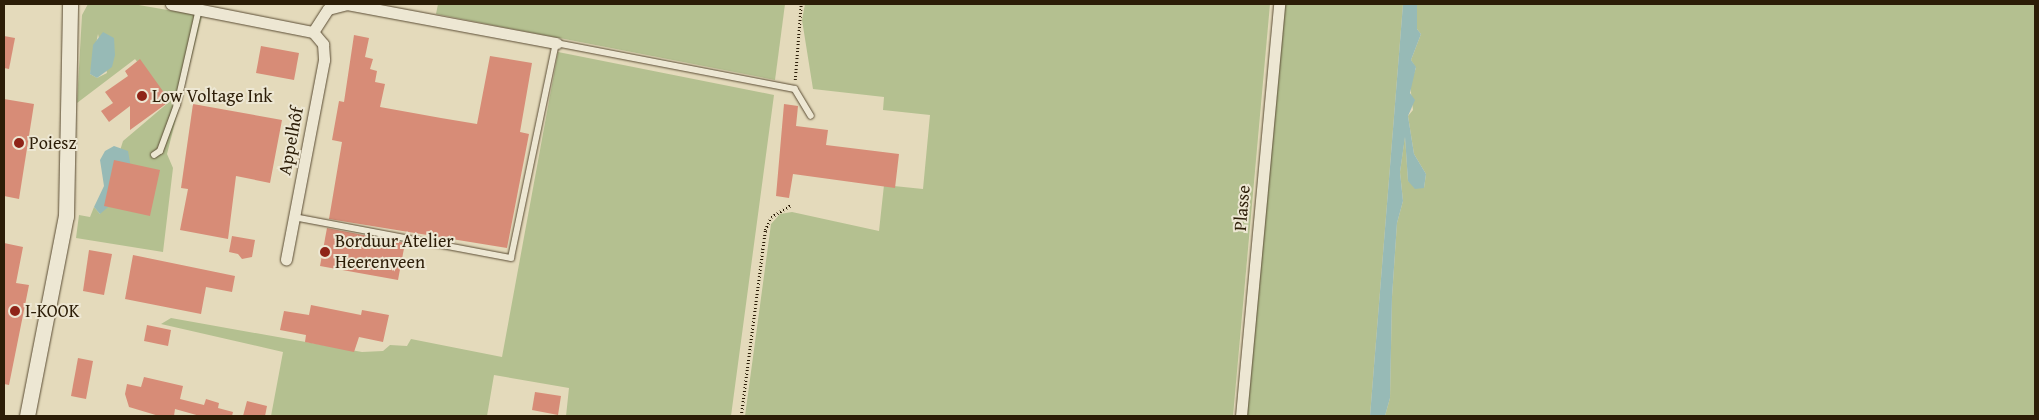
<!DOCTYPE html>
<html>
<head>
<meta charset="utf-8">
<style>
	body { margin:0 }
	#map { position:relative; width:2039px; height:420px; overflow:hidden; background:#e4dabb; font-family:"Gentium Book Plus",serif }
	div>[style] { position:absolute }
	.green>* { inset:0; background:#b4c090 }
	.water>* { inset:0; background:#97bab6 }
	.building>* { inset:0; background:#d78c77 }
	.path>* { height:2.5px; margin-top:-1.25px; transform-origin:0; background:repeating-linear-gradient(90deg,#2c1d07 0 1px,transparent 0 3.5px) }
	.roads { filter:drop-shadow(0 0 1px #5a4c34) drop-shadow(0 0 1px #5a4c34) }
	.service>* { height:5.5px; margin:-2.75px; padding:0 2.75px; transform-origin:2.75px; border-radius:2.75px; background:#ede7d3 }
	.minor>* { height:11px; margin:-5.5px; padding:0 5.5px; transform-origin:5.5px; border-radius:5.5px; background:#ede7d3 }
	.tertiary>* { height:15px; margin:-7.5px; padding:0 7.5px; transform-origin:7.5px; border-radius:7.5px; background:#ede7d3 }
	.dots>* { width:14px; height:14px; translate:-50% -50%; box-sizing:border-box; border:2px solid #ede7d3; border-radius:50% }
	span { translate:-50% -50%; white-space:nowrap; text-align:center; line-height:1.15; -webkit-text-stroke:4px #ede7d3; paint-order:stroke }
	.poi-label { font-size:18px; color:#2c1d07 }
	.left { translate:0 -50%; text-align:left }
	.street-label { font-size:18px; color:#2c1d07 }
	.frame { position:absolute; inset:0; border:5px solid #2c1d07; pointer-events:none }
</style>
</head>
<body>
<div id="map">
	<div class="green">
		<i style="clip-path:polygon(evenodd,88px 4px,133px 4px,202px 16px,167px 154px,173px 168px,163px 252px,76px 238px,79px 215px,90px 217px,94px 207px,100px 214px,123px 141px,169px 102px,135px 59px,77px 103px,82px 15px,88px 4px,98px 34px,107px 73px,97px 78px,90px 74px,98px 34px)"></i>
		<i style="clip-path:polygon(438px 4px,785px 4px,775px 80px,436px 14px)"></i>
		<i style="clip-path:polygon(805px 4px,1270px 4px,1233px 416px,745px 416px,771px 224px,780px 214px,792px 212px,879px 231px,884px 185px,923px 189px,930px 115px,883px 110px,884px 97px,813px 89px,802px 20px)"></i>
		<i style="clip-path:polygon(1283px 4px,1403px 4px,1370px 416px,1246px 416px)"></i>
		<i style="clip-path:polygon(1417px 4px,2035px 4px,2035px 416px,1385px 416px,1390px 398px,1392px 297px,1397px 223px,1403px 201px,1400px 172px,1405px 136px,1408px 181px,1424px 188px,1426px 174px,1414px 154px,1408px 116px,1413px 110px,1410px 84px,1416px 68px,1411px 60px,1421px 34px,1417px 29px)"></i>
		<i style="clip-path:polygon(558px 52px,774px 95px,731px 416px,566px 416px,569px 388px,494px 375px,487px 416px,271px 416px,283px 352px,161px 324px,171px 318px,362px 352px,383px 351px,390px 345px,407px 346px,411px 339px,502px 357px)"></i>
	</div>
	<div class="water">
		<i style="clip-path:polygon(1403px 4px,1417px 4px,1417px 29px,1421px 34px,1411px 60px,1416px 67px,1410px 93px,1415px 100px,1408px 116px,1414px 154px,1426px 174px,1424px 188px,1415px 189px,1408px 181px,1405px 137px,1400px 172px,1403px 201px,1397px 223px,1392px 297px,1390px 398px,1385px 416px,1370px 416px)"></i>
		<i style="clip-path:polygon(103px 32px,114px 38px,115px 55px,112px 67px,97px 78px,90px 74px,93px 45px)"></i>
		<i style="clip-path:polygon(114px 146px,128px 151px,131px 168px,114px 202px,100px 214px,94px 207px,104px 186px,100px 160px,105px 151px)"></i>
	</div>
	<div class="building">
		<i style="clip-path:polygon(354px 35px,369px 38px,365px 57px,373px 59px,370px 69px,377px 71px,375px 82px,385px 84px,380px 107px,441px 118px,477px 124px,490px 56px,532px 63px,520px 132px,529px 134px,507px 248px,329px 219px,342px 142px,332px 140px,339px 101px,344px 102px)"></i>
		<i style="clip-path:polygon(4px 36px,15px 38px,9px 69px,4px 68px)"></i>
		<i style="clip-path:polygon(261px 46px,299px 53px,294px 80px,256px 73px)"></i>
		<i style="clip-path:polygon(140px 59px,170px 101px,130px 130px,130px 106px,109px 122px,101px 111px,113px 103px,105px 92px,128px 76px,125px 71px)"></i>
		<i style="clip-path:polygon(4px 99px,34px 104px,19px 199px,4px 196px)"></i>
		<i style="clip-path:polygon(193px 104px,282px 120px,270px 183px,236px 176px,228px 239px,180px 230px,188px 189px,181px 188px)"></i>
		<i style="clip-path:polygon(784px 104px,798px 106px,796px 126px,828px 130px,826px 145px,899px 154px,895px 188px,793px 174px,789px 198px,776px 196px)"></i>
		<i style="clip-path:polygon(114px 160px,160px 170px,150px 216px,104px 206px)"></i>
		<i style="clip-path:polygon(327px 228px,405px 243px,398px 280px,320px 266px)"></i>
		<i style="clip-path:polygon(232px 236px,255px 240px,252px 257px,242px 259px,238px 254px,229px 252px)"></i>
		<i style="clip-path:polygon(4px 243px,23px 247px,16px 283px,29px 285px,9px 385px,4px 384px)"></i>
		<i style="clip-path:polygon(89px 250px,112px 254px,104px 295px,83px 291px)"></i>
		<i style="clip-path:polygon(133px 255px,235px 276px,232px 292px,206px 287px,201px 314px,125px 299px)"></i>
		<i style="clip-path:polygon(311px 305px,361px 315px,362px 310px,389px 315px,383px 342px,359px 337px,354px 352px,305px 342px,306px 335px,280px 330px,284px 311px,309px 315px)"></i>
		<i style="clip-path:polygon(147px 325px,171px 330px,168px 346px,144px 341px)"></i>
		<i style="clip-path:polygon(78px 358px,93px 361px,86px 399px,71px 396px)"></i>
		<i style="clip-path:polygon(144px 377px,183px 386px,180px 399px,204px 405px,206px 399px,219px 403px,218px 408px,233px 412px,232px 416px,200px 416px,175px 409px,174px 416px,159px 416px,129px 407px,125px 394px,127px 384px,141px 387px)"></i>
		<i style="clip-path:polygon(535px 392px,561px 396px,558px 415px,532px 410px)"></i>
		<i style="clip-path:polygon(247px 401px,267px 406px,265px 416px,243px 416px)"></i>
	</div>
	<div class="path">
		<i style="left:795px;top:80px;width:76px;rotate:-85.5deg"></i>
		<i style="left:741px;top:416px;width:188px;rotate:-82.6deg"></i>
		<i style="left:765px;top:230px;width:14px;rotate:-65deg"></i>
		<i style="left:771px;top:217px;width:23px;rotate:-31deg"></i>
	</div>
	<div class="roads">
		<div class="service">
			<i style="left:154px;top:155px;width:7px;rotate:-34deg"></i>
			<i style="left:160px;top:151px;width:49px;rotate:-69.7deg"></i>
			<i style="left:177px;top:105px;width:98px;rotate:-77.1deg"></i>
			<i style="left:294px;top:217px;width:221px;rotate:10.7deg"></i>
			<i style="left:511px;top:258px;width:220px;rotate:-78.2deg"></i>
			<i style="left:556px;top:43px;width:243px;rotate:10.9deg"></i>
			<i style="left:795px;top:89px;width:31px;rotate:59deg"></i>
		</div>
		<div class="minor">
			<i style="left:171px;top:4px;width:145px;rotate:11.2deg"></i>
			<i style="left:313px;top:32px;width:16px;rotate:50deg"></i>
			<i style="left:323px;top:44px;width:16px;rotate:86deg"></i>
			<i style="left:324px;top:60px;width:203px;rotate:100.8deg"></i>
			<i style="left:313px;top:32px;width:27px;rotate:-57deg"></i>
			<i style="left:328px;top:9px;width:20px;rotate:-15deg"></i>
			<i style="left:347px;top:4px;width:213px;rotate:10.6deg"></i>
			<i style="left:1241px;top:416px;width:414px;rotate:-84.7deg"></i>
		</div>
		<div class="tertiary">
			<i style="left:27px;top:416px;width:204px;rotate:-79deg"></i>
			<i style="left:66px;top:216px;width:212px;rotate:-88.9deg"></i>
		</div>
	</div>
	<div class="dots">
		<i style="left:142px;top:96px;background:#8f2418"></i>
		<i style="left:19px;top:143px;background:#8f2418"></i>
		<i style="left:325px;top:252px;background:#8f2418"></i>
		<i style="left:15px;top:311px;background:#8f2418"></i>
	</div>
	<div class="poi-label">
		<span class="left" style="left:152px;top:96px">Low Voltage Ink</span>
		<span class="left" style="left:29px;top:143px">Poiesz</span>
		<span class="left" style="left:335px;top:252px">Borduur Atelier<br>Heerenveen</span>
		<span class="left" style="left:25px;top:311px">I-KOOK</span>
	</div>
	<div class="street-label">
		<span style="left:291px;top:141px;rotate:-79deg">Appelhôf</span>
		<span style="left:1242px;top:208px;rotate:-85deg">Plasse</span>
	</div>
	<div class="frame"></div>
</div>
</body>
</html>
